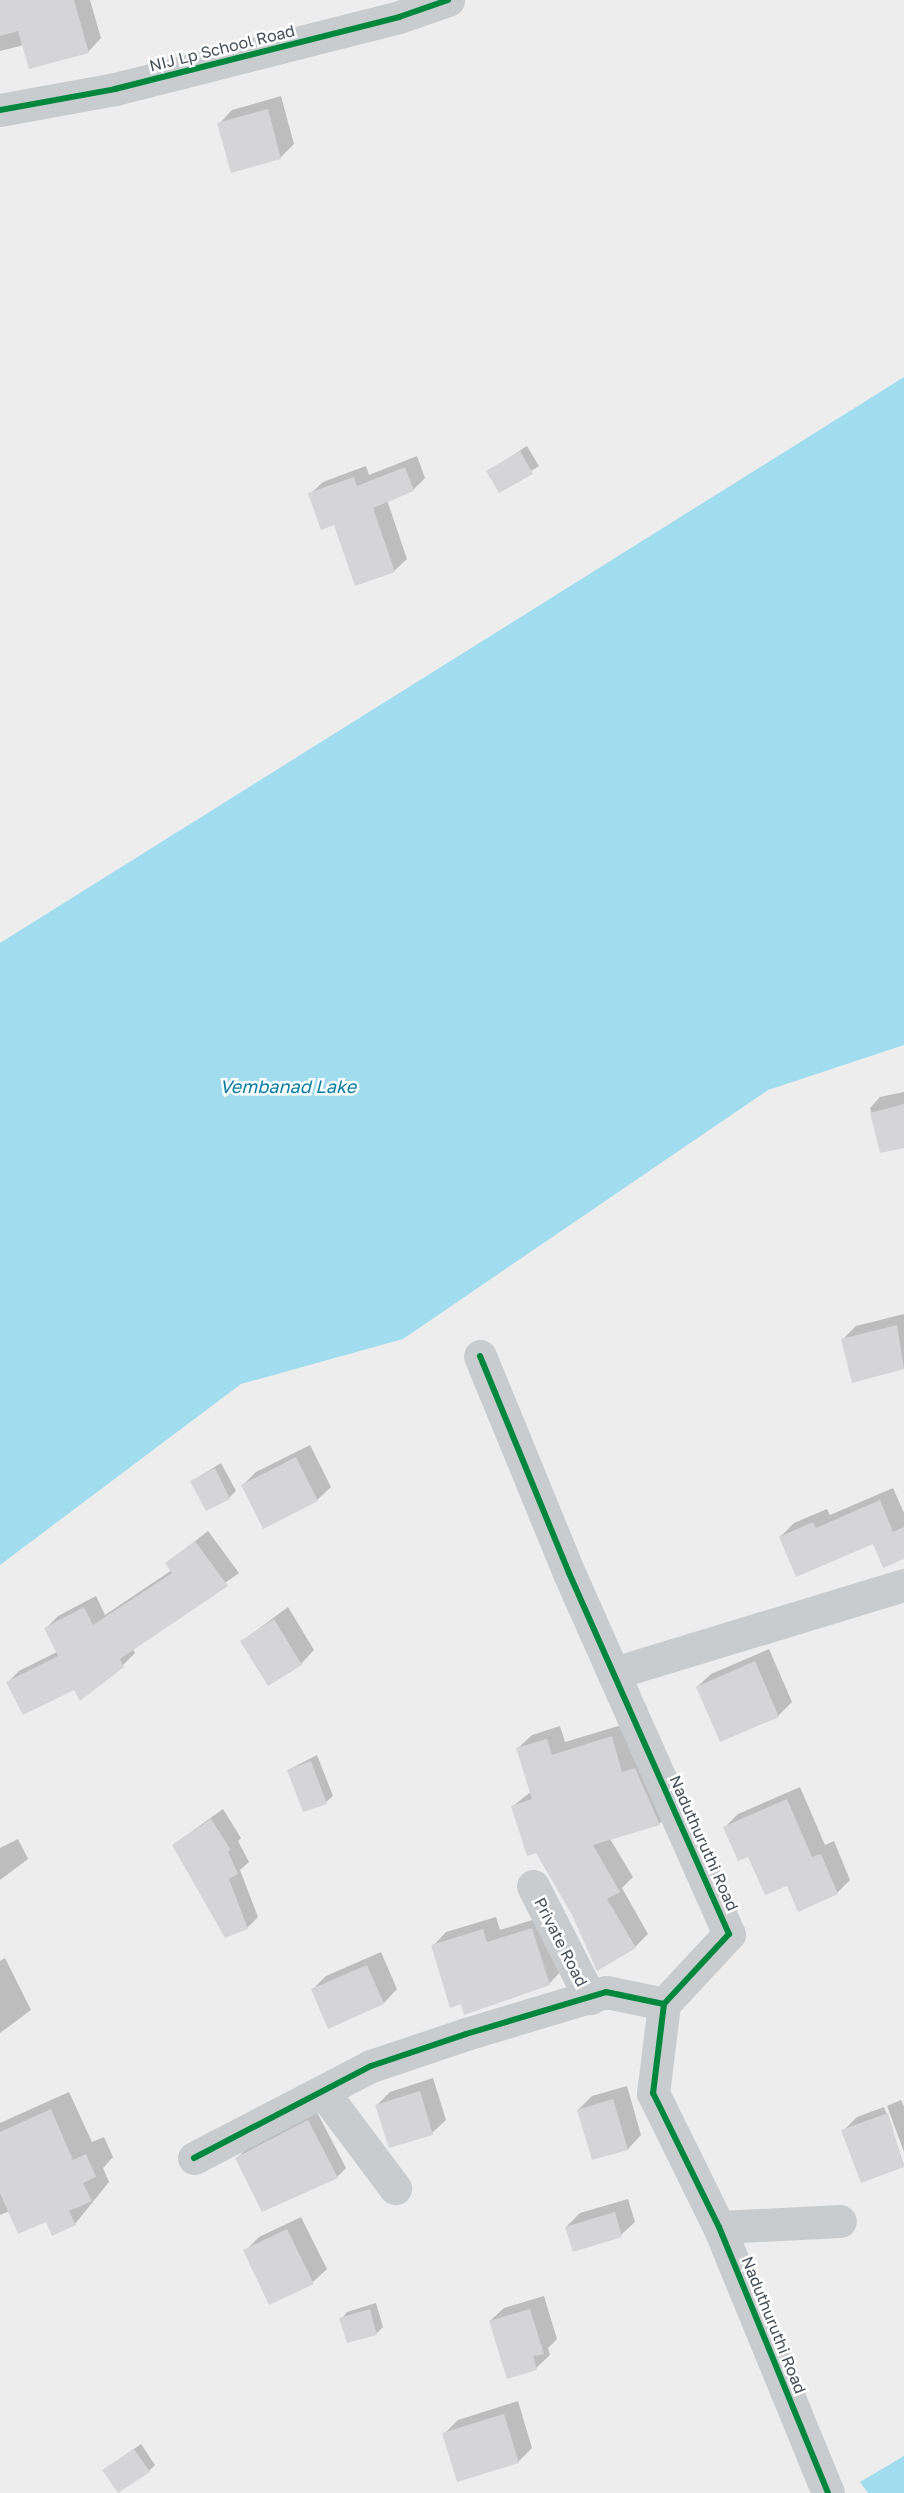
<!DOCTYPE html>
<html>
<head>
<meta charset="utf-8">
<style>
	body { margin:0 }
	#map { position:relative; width:904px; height:2493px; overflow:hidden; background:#eeeded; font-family:"Golos Text",sans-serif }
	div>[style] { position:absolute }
	.water>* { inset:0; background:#a2ddef }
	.shadow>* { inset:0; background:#0003 }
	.building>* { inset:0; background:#d5d5d7 }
	.minor>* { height:33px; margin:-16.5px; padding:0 16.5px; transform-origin:16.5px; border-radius:16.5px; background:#c9cccf }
	.cycleway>* { height:6px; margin:-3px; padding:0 3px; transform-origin:3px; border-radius:3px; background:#00873e }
	span { translate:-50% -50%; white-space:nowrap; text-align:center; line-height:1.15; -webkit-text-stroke:5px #fff; paint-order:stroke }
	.street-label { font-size:16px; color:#444f5a }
	.water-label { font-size:18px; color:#067ea4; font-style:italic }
</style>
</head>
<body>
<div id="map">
	<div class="water">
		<i style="clip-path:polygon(904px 377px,904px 1045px,768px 1090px,403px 1339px,241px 1384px,0 1565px,0 943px)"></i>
		<i style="clip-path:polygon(904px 2456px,904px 2493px,868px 2493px,860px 2482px)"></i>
	</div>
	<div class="shadow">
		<i style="clip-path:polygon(0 0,90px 0,101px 38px,88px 52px,24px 45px,0 51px)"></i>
		<i style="clip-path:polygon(281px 96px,294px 144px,281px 157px,232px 171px,219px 124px,232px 110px)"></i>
		<i style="clip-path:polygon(527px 446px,539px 466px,500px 491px,488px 471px)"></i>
		<i style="clip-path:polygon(417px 456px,425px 478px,413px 490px,387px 500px,407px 559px,394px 571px,335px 523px,310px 494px,323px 482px,366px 466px,369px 475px)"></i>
		<i style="clip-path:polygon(904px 1092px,904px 1145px,881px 1151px,870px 1108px,880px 1097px)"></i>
		<i style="clip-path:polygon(904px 1314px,904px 1368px,853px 1381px,843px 1339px,856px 1326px)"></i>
		<i style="clip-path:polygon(310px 1445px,331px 1487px,317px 1500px,242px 1486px,256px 1472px)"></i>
		<i style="clip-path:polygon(221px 1463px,236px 1491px,229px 1498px,192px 1481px)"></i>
		<i style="clip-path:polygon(893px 1488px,904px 1513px,904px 1557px,874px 1542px,780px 1537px,794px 1523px,827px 1509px,830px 1515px)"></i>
		<i style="clip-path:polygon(208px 1531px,239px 1573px,133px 1649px,135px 1653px,123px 1665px,75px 1688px,7px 1683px,19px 1671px,57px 1652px,46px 1628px,58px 1616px,96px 1596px,105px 1615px,172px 1570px,167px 1563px)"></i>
		<i style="clip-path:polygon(288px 1607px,314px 1650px,301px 1664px,242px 1641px)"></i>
		<i style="clip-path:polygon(769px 1649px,792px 1702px,778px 1716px,697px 1687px,711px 1674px)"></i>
		<i style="clip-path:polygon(625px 1724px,673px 1810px,659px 1824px,610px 1839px,633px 1877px,622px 1888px,648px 1934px,635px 1947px,574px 1915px,513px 1806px,532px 1791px,518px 1748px,532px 1735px,560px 1726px,565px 1742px)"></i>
		<i style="clip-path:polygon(317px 1755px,333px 1796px,326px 1802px,288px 1770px)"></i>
		<i style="clip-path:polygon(800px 1787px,825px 1845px,834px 1841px,850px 1880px,837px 1893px,748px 1855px,725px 1827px,738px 1814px)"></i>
		<i style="clip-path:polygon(223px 1809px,241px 1838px,238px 1841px,249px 1862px,240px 1870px,258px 1917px,247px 1928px,173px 1845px)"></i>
		<i style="clip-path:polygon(18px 1839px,28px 1859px,0 1880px,0 1848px)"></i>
		<i style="clip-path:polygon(545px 1916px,562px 1970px,549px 1984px,433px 1946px,446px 1932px,496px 1917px,500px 1930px)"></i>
		<i style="clip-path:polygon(381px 1952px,397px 1989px,384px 2003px,312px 1990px,326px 1976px)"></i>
		<i style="clip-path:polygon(5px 1958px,31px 2010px,0 2033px,0 1961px)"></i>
		<i style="clip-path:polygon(433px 2078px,446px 2120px,432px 2133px,377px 2105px,390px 2092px)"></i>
		<i style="clip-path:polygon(627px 2086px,641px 2135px,628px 2149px,593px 2159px,578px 2110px,592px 2096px)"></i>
		<i style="clip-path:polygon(69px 2092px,92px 2142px,104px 2137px,113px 2157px,103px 2168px,109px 2182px,75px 2224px,10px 2211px,0 2215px,0 2123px)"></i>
		<i style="clip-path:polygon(901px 2100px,904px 2107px,904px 2152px,887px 2106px)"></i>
		<i style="clip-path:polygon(884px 2107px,904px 2165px,862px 2181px,843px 2131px,857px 2117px)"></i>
		<i style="clip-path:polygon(317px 2112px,346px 2168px,337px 2177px,237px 2158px,246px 2149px)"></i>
		<i style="clip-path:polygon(628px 2199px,635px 2222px,621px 2235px,566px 2227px,580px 2213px)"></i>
		<i style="clip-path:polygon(301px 2217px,327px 2269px,313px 2282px,245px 2251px,259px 2237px)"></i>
		<i style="clip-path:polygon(544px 2296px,557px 2339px,548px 2348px,550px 2355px,536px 2368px,490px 2321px,504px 2308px)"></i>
		<i style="clip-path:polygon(376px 2303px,383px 2327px,377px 2333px,341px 2319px,347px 2312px)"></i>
		<i style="clip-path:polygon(518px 2401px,532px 2448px,519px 2461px,458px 2480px,444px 2434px,458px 2420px)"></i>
		<i style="clip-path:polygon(141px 2444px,155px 2465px,149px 2471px,104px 2470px)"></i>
	</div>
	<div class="building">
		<i style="clip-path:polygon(0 0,74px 0,89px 53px,29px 69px,18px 31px,0 36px)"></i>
		<i style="clip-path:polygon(268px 109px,281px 159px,231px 173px,217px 123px)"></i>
		<i style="clip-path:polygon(520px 451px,533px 474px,499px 493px,486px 471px)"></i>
		<i style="clip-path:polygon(405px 467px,414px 491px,373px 508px,395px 572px,355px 586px,334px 525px,321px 530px,308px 493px,354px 477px,357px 486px)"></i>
		<i style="clip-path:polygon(904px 1104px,904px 1148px,880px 1153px,870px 1113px)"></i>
		<i style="clip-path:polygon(897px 1325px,904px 1369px,852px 1383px,841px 1339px)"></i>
		<i style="clip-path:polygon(296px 1457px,318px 1501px,263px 1529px,241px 1485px)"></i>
		<i style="clip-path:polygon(215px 1468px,230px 1499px,206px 1511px,190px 1481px)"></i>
		<i style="clip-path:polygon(880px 1500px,893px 1532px,904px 1527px,904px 1559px,883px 1568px,873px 1544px,796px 1577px,779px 1537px,813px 1522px,816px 1528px)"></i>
		<i style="clip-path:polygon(195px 1541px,228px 1586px,120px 1659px,124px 1667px,80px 1701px,74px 1690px,23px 1715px,6px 1682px,58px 1656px,44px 1628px,84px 1607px,93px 1625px,172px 1573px,165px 1563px)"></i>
		<i style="clip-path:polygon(274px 1619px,302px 1665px,268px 1686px,240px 1641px)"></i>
		<i style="clip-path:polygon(755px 1661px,779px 1717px,720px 1742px,696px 1687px)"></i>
		<i style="clip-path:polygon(612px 1736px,622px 1772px,635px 1768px,660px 1825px,593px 1845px,620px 1892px,607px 1899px,636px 1948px,597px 1971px,572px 1915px,536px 1853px,527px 1856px,511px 1806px,532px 1799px,516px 1748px,547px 1739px,552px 1755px)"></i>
		<i style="clip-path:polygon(311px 1761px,327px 1804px,303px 1812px,287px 1770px)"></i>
		<i style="clip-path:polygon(787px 1799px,812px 1857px,821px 1854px,838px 1894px,798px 1912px,787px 1886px,765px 1895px,748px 1857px,738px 1861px,723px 1827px)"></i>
		<i style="clip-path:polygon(211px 1819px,231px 1850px,228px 1852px,238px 1874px,229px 1879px,248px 1929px,225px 1938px,172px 1845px)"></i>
		<i style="clip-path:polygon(532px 1928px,550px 1985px,464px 2015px,461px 2004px,450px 2008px,431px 1945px,483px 1929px,487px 1942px)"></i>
		<i style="clip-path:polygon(367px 1965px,384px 2004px,328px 2029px,311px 1989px)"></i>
		<i style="clip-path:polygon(420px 2091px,433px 2135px,389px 2148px,375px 2105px)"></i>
		<i style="clip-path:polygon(613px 2099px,628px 2150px,592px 2160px,577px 2110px)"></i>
		<i style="clip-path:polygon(51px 2109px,73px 2160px,86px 2154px,96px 2177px,83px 2183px,92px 2201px,69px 2211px,76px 2225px,52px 2236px,46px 2222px,18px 2234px,0 2193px,0 2132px)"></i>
		<i style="clip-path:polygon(888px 2113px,904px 2167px,861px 2183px,841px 2130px)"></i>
		<i style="clip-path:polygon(308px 2120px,338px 2178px,262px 2212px,235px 2158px)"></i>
		<i style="clip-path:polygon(615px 2212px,622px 2237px,573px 2252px,565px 2227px)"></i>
		<i style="clip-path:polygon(287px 2229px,314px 2284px,269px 2305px,243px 2250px)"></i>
		<i style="clip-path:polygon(370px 2309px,377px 2335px,347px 2343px,339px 2318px)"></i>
		<i style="clip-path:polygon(530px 2309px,544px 2354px,533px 2356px,537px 2370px,507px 2379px,489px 2321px)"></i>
		<i style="clip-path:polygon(504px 2414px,519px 2463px,457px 2482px,442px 2433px)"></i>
		<i style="clip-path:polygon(134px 2449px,150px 2472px,118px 2493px,102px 2470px)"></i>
	</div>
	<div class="minor">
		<i style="left:0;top:110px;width:117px;rotate:-10.3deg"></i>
		<i style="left:115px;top:89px;width:293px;rotate:-14.2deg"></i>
		<i style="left:399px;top:17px;width:52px;rotate:-19.1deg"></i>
		<i style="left:480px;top:1356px;width:235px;rotate:67.7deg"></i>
		<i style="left:569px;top:1573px;width:395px;rotate:66.1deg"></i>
		<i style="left:729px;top:1934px;width:96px;rotate:132.9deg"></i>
		<i style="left:664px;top:2004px;width:90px;rotate:97deg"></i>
		<i style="left:653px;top:2093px;width:149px;rotate:63.8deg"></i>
		<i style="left:719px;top:2227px;width:287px;rotate:67.7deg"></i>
		<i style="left:614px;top:1673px;width:303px;rotate:-16.9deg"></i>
		<i style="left:533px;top:1886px;width:126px;rotate:63deg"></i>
		<i style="left:324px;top:2093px;width:119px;rotate:53.2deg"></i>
		<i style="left:194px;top:2158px;width:199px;rotate:-27.5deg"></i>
		<i style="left:371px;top:2066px;width:100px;rotate:-18.6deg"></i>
		<i style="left:466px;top:2034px;width:146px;rotate:-16.7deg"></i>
		<i style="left:606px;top:1992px;width:59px;rotate:11.7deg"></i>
		<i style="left:719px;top:2227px;width:121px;rotate:-2.8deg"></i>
	</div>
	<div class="cycleway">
		<i style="left:0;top:110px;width:117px;rotate:-10.3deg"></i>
		<i style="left:115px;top:89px;width:293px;rotate:-14.2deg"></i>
		<i style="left:399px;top:17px;width:52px;rotate:-19.1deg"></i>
		<i style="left:480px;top:1356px;width:235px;rotate:67.7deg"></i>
		<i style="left:569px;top:1573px;width:395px;rotate:66.1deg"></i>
		<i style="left:729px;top:1934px;width:96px;rotate:132.9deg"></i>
		<i style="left:664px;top:2004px;width:90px;rotate:97deg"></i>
		<i style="left:653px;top:2093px;width:149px;rotate:63.8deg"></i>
		<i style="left:719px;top:2227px;width:287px;rotate:67.7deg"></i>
		<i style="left:194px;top:2158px;width:199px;rotate:-27.5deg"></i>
		<i style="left:371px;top:2066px;width:100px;rotate:-18.6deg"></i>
		<i style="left:466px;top:2034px;width:146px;rotate:-16.7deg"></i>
		<i style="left:606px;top:1992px;width:59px;rotate:11.7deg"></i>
	</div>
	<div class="street-label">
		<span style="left:222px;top:48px;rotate:-14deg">NIJ Lp School Road</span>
		<span style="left:704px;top:1843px;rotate:66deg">Naduthuruthi Road</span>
		<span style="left:561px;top:1942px;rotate:63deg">Private Road</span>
		<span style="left:774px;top:2325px;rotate:68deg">Naduthuruthi Road</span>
	</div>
	<div class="water-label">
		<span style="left:288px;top:1086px">Vembanad Lake</span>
	</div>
</div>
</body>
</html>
